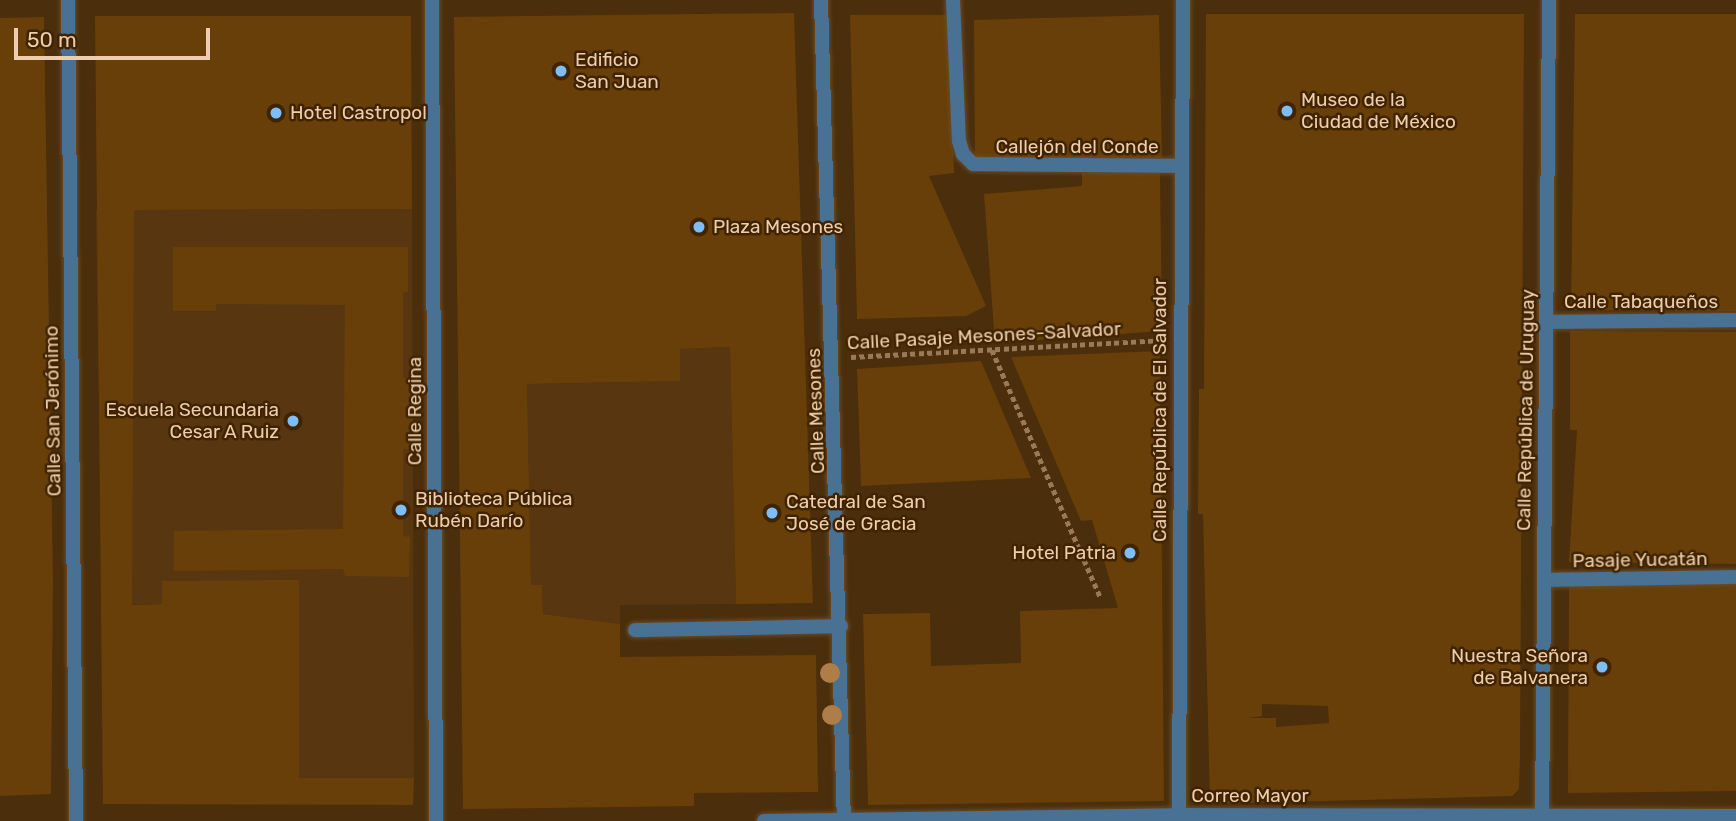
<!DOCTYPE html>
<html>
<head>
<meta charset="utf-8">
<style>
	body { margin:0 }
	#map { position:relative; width:1736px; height:821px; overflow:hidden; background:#4b2e0b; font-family:Rubik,sans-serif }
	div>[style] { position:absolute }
	.built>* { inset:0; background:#583710 }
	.building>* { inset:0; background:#683f08 }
	.path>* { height:4.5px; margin-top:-2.25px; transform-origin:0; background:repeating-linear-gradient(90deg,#987a59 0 5px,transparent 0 8.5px) }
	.roads { filter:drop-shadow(0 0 2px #684b29) drop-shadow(0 0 2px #684b29) }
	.street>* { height:14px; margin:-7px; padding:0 7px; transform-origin:7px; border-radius:7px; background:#497194 }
	.trees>* { width:20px; height:20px; margin:-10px; border-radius:50%; background:#ae7d48 }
	.dots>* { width:19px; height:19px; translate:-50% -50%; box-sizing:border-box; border:4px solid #402400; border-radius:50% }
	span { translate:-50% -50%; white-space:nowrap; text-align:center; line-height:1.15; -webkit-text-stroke:5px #402400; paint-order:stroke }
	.poi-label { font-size:19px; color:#eccdaf }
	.left { translate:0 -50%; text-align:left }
	.right { translate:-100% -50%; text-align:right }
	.street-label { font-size:19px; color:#eccdaf }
	.scale { position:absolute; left:14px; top:28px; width:196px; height:32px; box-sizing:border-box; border:4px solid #eccdaf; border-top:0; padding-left:9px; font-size:21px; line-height:24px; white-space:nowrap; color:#eccdaf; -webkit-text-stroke:5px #402400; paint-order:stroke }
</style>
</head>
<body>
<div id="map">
	<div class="built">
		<i style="clip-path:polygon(412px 209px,414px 778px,299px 778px,299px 677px,162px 604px,102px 605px,96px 210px)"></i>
		<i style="clip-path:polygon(730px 347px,736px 604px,620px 605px,620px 624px,543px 614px,542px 585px,531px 585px,527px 384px,680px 381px,680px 349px)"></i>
	</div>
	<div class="building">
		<i style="clip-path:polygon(794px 13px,813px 603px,736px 604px,730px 347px,680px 349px,680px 381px,527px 384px,531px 585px,542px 585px,543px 614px,620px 624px,620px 657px,816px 655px,818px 792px,694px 793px,694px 806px,463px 809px,454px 17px)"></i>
		<i style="clip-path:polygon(evenodd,1206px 14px,1524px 14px,1520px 756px,1519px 789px,1512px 796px,1210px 804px,1203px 514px,1198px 514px,1199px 389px,1204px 389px,1206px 14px,1262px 704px,1328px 706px,1329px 723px,1276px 727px,1276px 718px,1248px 718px,1262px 716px,1262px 704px)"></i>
		<i style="clip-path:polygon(1575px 14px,1736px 14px,1736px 311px,1571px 310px)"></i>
		<i style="clip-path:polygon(850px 15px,949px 15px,954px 173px,929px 176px,986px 306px,966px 316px,857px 319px)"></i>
		<i style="clip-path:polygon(1159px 15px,1162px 158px,975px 159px,974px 20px)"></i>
		<i style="clip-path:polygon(95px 16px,411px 16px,412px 209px,134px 210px,132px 605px,162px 604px,162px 581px,299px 580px,299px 778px,414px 778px,413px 805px,103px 804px)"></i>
		<i style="clip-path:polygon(44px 17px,53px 581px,51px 794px,0 796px,0 18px)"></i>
		<i style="clip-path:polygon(1082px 173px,1160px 173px,1162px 331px,995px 343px,984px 194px,1082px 186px)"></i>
		<i style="clip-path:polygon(173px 247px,408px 247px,408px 292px,403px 292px,403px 378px,412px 378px,414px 411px,409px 411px,413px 418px,412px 449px,403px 449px,403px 536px,410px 537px,409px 577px,345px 576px,343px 569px,174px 571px,174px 531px,343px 529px,345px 305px,216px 304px,216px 311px,173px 311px)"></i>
		<i style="clip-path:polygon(1570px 331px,1736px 332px,1736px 564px,1569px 562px,1577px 430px,1570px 430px)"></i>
		<i style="clip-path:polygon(1160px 351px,1164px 801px,868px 805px,863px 614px,930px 613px,931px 666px,1021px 663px,1020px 611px,1118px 608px,1092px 520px,1081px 521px,1011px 357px)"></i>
		<i style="clip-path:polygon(981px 361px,1031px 478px,861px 486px,857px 369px)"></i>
		<i style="clip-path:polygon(1569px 584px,1736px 584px,1736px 791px,1568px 793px)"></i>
	</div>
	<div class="path">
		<i style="left:992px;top:350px;width:269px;rotate:66.3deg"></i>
		<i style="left:851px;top:357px;width:312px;rotate:-3.1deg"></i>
	</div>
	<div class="roads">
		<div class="street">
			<i style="left:68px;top:0;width:821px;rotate:89.44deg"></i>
			<i style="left:432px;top:0;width:821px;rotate:89.72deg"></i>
			<i style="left:821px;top:0;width:821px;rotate:88.4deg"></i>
			<i style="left:953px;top:0;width:141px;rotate:87.6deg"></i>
			<i style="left:959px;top:141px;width:14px;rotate:73deg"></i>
			<i style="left:963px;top:154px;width:14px;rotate:45deg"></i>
			<i style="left:973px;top:164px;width:209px;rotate:0.5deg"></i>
			<i style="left:1546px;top:322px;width:190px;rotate:-0.6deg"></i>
			<i style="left:1544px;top:580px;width:192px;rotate:-0.9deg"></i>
			<i style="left:635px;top:630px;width:206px;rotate:-1.1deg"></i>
			<i style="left:764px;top:821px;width:415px;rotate:-0.8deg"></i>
			<i style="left:1179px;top:815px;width:557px;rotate:0.1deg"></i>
			<i style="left:1179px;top:821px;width:821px;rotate:-89.72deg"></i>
			<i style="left:1542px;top:821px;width:821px;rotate:-89.51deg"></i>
		</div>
	</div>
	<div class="trees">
		<i style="left:830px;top:673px"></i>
		<i style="left:832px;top:715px"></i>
	</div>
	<div class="dots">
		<i style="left:561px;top:71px;background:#7cbef9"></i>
		<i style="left:1287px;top:111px;background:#7cbef9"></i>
		<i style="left:276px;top:113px;background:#7cbef9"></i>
		<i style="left:699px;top:227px;background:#7cbef9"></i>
		<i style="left:293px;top:421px;background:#7cbef9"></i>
		<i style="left:401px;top:510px;background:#7cbef9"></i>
		<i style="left:772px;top:513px;background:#7cbef9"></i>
		<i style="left:1130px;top:553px;background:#7cbef9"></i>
		<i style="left:1602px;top:667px;background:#7cbef9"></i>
	</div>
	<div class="poi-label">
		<span class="left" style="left:575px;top:71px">Edificio<br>San Juan</span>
		<span class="left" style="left:1301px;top:111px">Museo de la<br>Ciudad de México</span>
		<span class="left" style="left:290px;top:113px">Hotel Castropol</span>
		<span class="left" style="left:713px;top:227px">Plaza Mesones</span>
		<span class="right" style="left:279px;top:421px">Escuela Secundaria<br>Cesar A Ruiz</span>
		<span class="left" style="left:415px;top:510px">Biblioteca Pública<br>Rubén Darío</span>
		<span class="left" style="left:786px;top:513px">Catedral de San<br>José de Gracia</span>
		<span class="right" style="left:1116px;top:553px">Hotel Patria</span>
		<span class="right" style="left:1588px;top:667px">Nuestra Señora<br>de Balvanera</span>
	</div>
	<div class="street-label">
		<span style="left:1077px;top:147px">Callejón del Conde</span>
		<span style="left:1641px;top:302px">Calle Tabaqueños</span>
		<span style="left:984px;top:336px;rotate:-3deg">Calle Pasaje Mesones-Salvador</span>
		<span style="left:1160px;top:410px;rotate:-90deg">Calle República de El Salvador</span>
		<span style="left:1526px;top:410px;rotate:-89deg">Calle República de Uruguay</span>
		<span style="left:53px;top:411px;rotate:-91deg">Calle San Jerónimo</span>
		<span style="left:415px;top:411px;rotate:-90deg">Calle Regina</span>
		<span style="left:816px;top:411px;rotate:-92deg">Calle Mesones</span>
		<span style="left:1640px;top:560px;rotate:-1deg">Pasaje Yucatán</span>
		<span style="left:1250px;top:796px">Correo Mayor</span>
	</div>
	<div class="scale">50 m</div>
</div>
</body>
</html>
